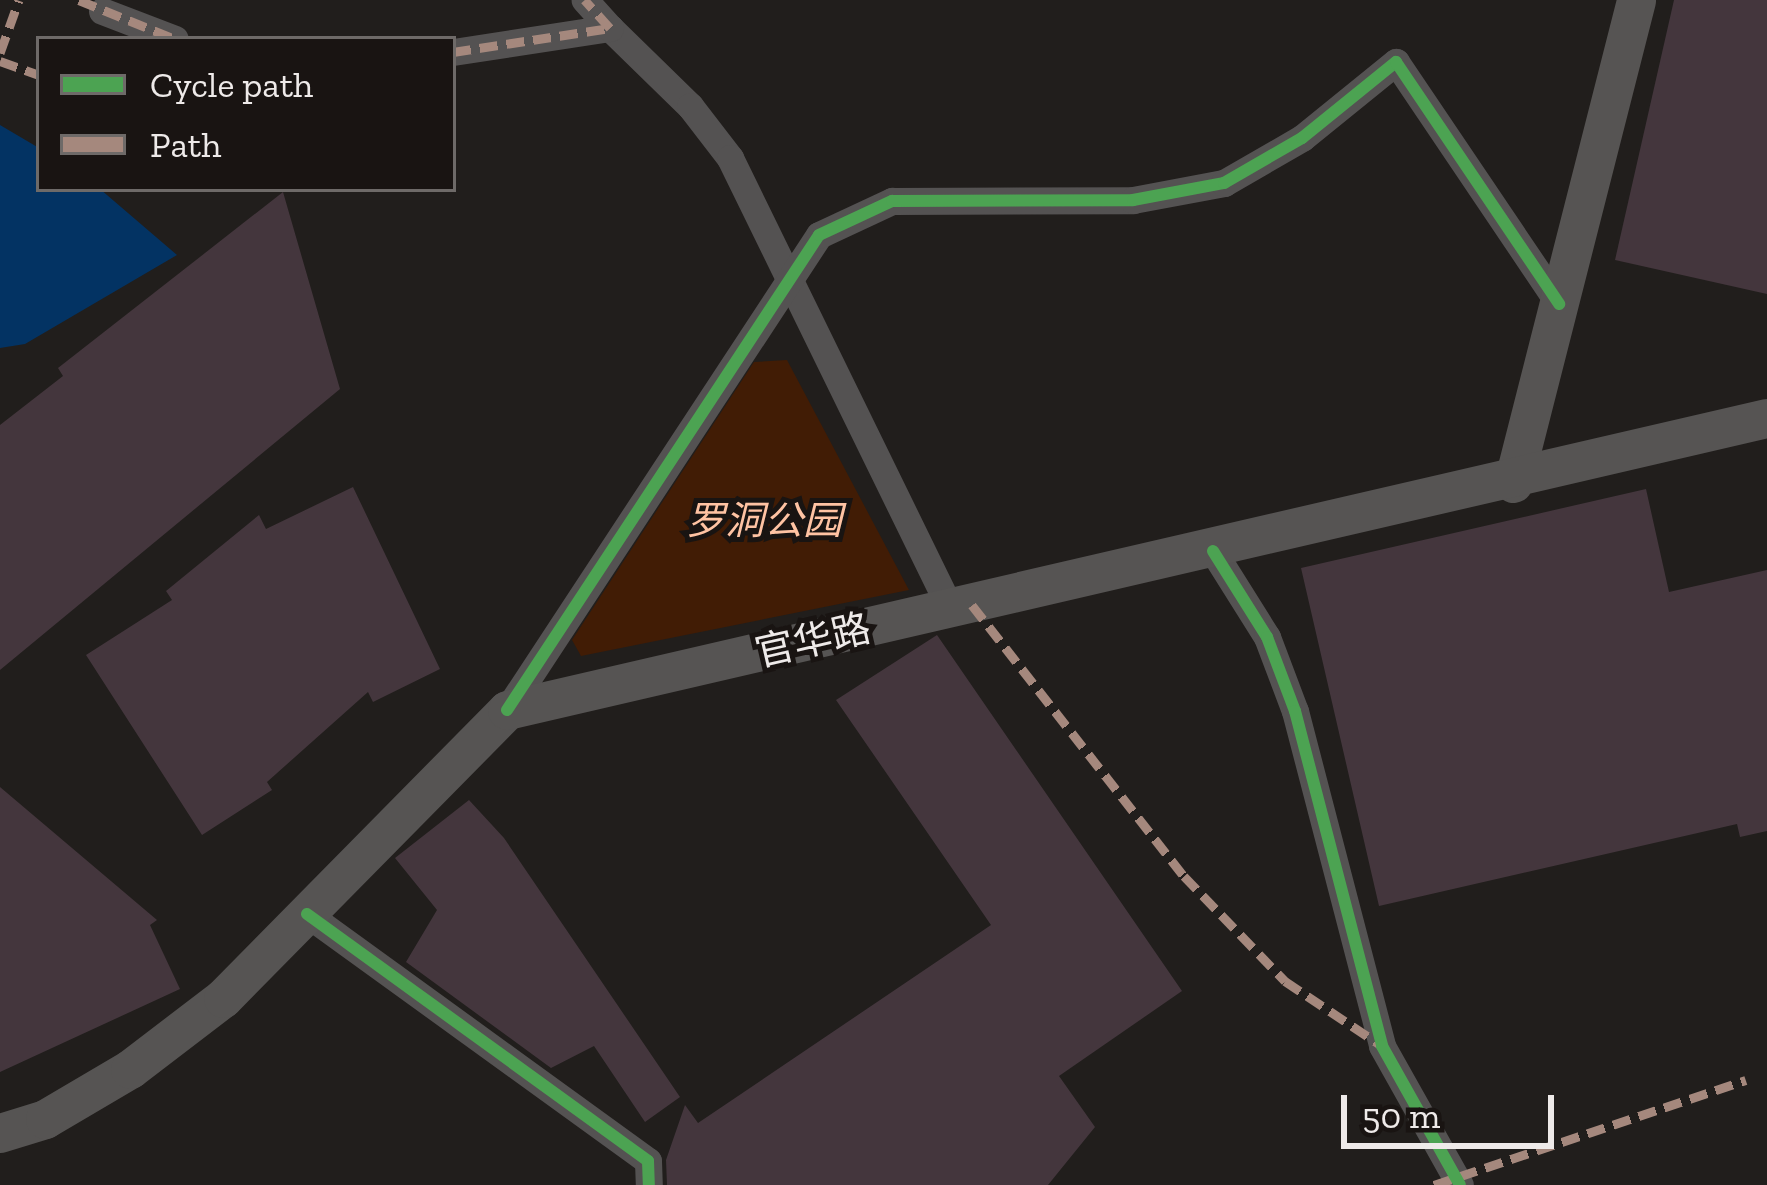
<!DOCTYPE html>
<html>
<head>
<meta charset="utf-8">
<style>
	body { margin:0 }
	#map { position:relative; width:1767px; height:1185px; overflow:hidden; background:#211e1c; font-family:"Zilla Slab","Noto Sans SC",serif }
	div>[style] { position:absolute }
	.green>* { inset:0; background:#411c05 }
	.water>* { inset:0; background:#033363 }
	.building>* { inset:0; background:#44363d }
	.street>* { height:27px; margin:-13.5px; padding:0 13.5px; transform-origin:13.5px; border-radius:13.5px; background:#545252 }
	.secondary>* { height:39px; margin:-19.5px; padding:0 19.5px; transform-origin:19.5px; border-radius:19.5px; background:#565453 }
	.quiet>* { height:9px; margin-top:-4.5px; transform-origin:0; background:repeating-linear-gradient(90deg,#a5887d 0 18px,transparent 0 27px) }
	.cycleway>* { height:12px; margin:-6px; padding:0 6px; transform-origin:6px; border-radius:6px; background:#4ca352 }
	span { translate:-50% -50%; white-space:nowrap; text-align:center; line-height:1.15; -webkit-text-stroke:10px #191412; paint-order:stroke }
	.park-label { font-size:39px; color:#ffc3a3; font-style:italic }
	.street-label { font-size:39px; color:#eeeae9 }
	.legend { position:absolute; left:36px; top:36px; width:420px; height:156px; box-sizing:border-box; background:#191412; border:3px solid #6e6a68; margin:0; padding:15px 21px; list-style:none; font-size:36px; color:#eeeae9 }
	.legend li { display:flex; align-items:center; gap:24px; height:60px }
	.legend b { width:60px; border:3px solid #6e6a68 }
	.scale { position:absolute; left:1341px; top:1095px; width:213px; height:54px; box-sizing:border-box; border:6px solid #eeeae9; border-top:0; padding-left:15px; font-size:36px; line-height:42px; white-space:nowrap; color:#eeeae9; -webkit-text-stroke:9px #191412; paint-order:stroke }
</style>
</head>
<body>
<div id="map">
	<div class="green">
		<i style="clip-path:polygon(787px 360px,909px 590px,581px 656px,572px 640px,754px 362px)"></i>
	</div>
	<div class="water">
		<i style="clip-path:polygon(0 125px,39px 148px,39px 189px,100px 189px,177px 255px,25px 344px,0 348px)"></i>
	</div>
	<div class="building">
		<i style="clip-path:polygon(1674px 0,1767px 0,1767px 294px,1615px 260px)"></i>
		<i style="clip-path:polygon(283px 192px,340px 389px,0 670px,0 425px,63px 376px,58px 368px)"></i>
		<i style="clip-path:polygon(353px 487px,440px 669px,373px 702px,368px 692px,267px 782px,272px 790px,202px 835px,86px 655px,172px 600px,166px 591px,259px 515px,266px 529px)"></i>
		<i style="clip-path:polygon(1646px 489px,1669px 592px,1767px 570px,1767px 831px,1740px 837px,1737px 824px,1379px 906px,1301px 568px)"></i>
		<i style="clip-path:polygon(937px 635px,1182px 991px,1059px 1076px,1095px 1127px,1048px 1185px,667px 1185px,666px 1160px,685px 1105px,698px 1123px,991px 925px,836px 700px)"></i>
		<i style="clip-path:polygon(0 787px,157px 920px,150px 925px,180px 989px,0 1072px)"></i>
		<i style="clip-path:polygon(469px 800px,504px 838px,680px 1097px,645px 1122px,594px 1046px,551px 1068px,406px 962px,437px 910px,395px 858px)"></i>
	</div>
	<div class="street">
		<i style="left:102px;top:11px;width:78px;rotate:21deg"></i>
		<i style="left:610px;top:28px;width:112px;rotate:44.3deg"></i>
		<i style="left:690px;top:106px;width:66px;rotate:52.4deg"></i>
		<i style="left:730px;top:158px;width:503px;rotate:63.94deg"></i>
		<i style="left:453px;top:52px;width:159px;rotate:-8.7deg"></i>
		<i style="left:610px;top:28px;width:38px;rotate:-132deg"></i>
		<i style="left:1213px;top:551px;width:102px;rotate:57.9deg"></i>
		<i style="left:1267px;top:637px;width:79px;rotate:69.3deg"></i>
		<i style="left:1295px;top:711px;width:346px;rotate:75.4deg"></i>
		<i style="left:1382px;top:1046px;width:159px;rotate:60.7deg"></i>
		<i style="left:507px;top:710px;width:568px;rotate:-56.7deg"></i>
		<i style="left:819px;top:235px;width:81px;rotate:-25deg"></i>
		<i style="left:892px;top:201px;width:241px;rotate:-0.2deg"></i>
		<i style="left:1133px;top:200px;width:93px;rotate:-10.6deg"></i>
		<i style="left:1224px;top:183px;width:90px;rotate:-30deg"></i>
		<i style="left:1302px;top:138px;width:121px;rotate:-39deg"></i>
		<i style="left:1396px;top:62px;width:292px;rotate:56deg"></i>
		<i style="left:307px;top:914px;width:421px;rotate:35.9deg"></i>
		<i style="left:648px;top:1161px;width:24px;rotate:88deg"></i>
	</div>
	<div class="secondary">
		<i style="left:1513px;top:483px;width:498px;rotate:-75.7deg"></i>
		<i style="left:0;top:1133px;width:47px;rotate:-17.3deg"></i>
		<i style="left:45px;top:1119px;width:99px;rotate:-30.5deg"></i>
		<i style="left:130px;top:1069px;width:117px;rotate:-37.4deg"></i>
		<i style="left:223px;top:998px;width:404px;rotate:-45.4deg"></i>
		<i style="left:507px;top:710px;width:1293px;rotate:-13.05deg"></i>
	</div>
	<div class="quiet">
		<i style="left:79px;top:0;width:104px;rotate:22.1deg"></i>
		<i style="left:453px;top:52px;width:159px;rotate:-8.7deg"></i>
		<i style="left:610px;top:28px;width:38px;rotate:-132deg"></i>
		<i style="left:0;top:53px;width:56px;rotate:-70.3deg"></i>
		<i style="left:0;top:61px;width:41px;rotate:19.7deg"></i>
		<i style="left:972px;top:605px;width:344px;rotate:52deg"></i>
		<i style="left:1184px;top:876px;width:146px;rotate:46.1deg"></i>
		<i style="left:1285px;top:981px;width:117px;rotate:33.8deg"></i>
		<i style="left:1434px;top:1185px;width:329px;rotate:-18.6deg"></i>
	</div>
	<div class="cycleway">
		<i style="left:1213px;top:551px;width:102px;rotate:57.9deg"></i>
		<i style="left:1267px;top:637px;width:79px;rotate:69.3deg"></i>
		<i style="left:1295px;top:711px;width:346px;rotate:75.4deg"></i>
		<i style="left:1382px;top:1046px;width:159px;rotate:60.7deg"></i>
		<i style="left:507px;top:710px;width:568px;rotate:-56.7deg"></i>
		<i style="left:819px;top:235px;width:81px;rotate:-25deg"></i>
		<i style="left:892px;top:201px;width:241px;rotate:-0.2deg"></i>
		<i style="left:1133px;top:200px;width:93px;rotate:-10.6deg"></i>
		<i style="left:1224px;top:183px;width:90px;rotate:-30deg"></i>
		<i style="left:1302px;top:138px;width:121px;rotate:-39deg"></i>
		<i style="left:1396px;top:62px;width:292px;rotate:56deg"></i>
		<i style="left:307px;top:914px;width:421px;rotate:35.9deg"></i>
		<i style="left:648px;top:1161px;width:24px;rotate:88deg"></i>
	</div>
	<div class="park-label">
		<span style="left:764px;top:521px">罗洞公园</span>
	</div>
	<div class="street-label">
		<span style="left:813px;top:641px;rotate:-13deg">官华路</span>
	</div>
	<ul class="legend">
	<li><b style="height:15px;background:#4ca352"></b>Cycle path</li>
	<li><b style="height:15px;background:#a5887d"></b>Path</li>
	</ul>
	<div class="scale">50 m</div>
</div>
</body>
</html>
